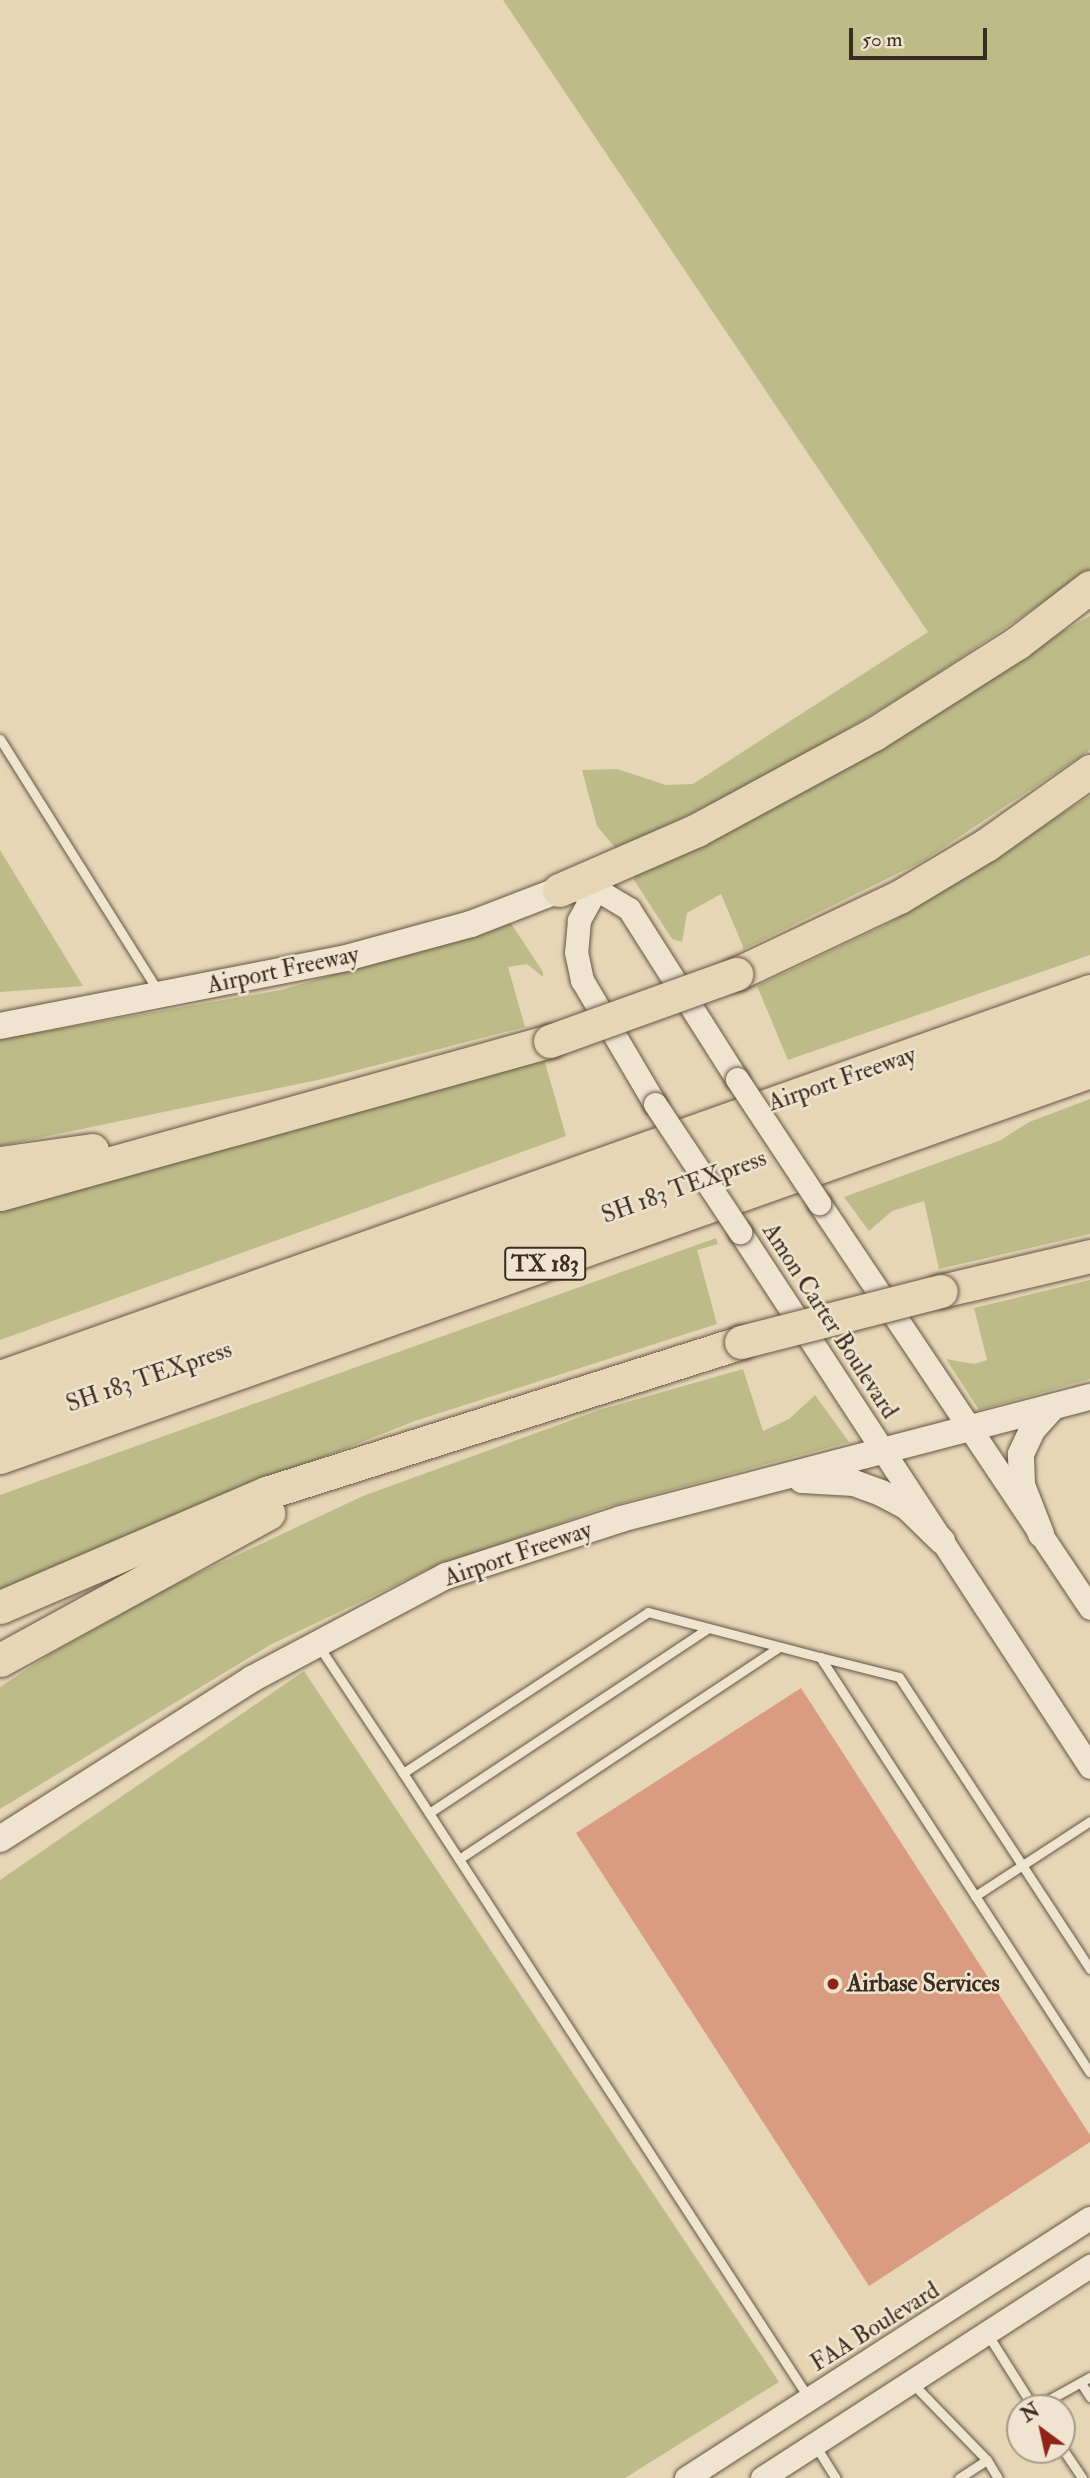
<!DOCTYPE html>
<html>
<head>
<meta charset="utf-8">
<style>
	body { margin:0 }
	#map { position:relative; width:1090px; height:2478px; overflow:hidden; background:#e7d6b6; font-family:"IM FELL Double Pica",serif }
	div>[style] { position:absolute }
	.green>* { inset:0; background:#bdbc88 }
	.building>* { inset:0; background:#da9c81 }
	.roads { filter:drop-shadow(0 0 2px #665645) drop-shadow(0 0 2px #665645) }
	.service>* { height:9px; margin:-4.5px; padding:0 4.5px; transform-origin:4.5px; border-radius:4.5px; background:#efe4d0 }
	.tertiary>* { height:23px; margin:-11.5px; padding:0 11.5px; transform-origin:11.5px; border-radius:11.5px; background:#efe4d0 }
	.secondary>* { height:26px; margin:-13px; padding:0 13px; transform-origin:13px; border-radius:13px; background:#efe4d0 }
	.motorway>* { height:33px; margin:-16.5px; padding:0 16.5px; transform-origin:16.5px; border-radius:16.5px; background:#e7d6b6 }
	.bridges { filter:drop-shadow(0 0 2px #665645) drop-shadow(0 0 2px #665645) }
	.tertiary-bridge>* { height:23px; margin:-11.5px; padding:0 11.5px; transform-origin:11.5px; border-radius:11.5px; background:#efe4d0 }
	.motorway-bridge>* { height:33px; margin:-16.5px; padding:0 16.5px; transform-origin:16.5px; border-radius:16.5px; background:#e7d6b6 }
	.dots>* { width:19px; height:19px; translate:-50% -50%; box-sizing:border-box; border:4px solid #efe4d0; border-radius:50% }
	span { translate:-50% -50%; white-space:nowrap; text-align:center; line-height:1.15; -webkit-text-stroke:5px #efe4d0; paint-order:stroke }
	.shield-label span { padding:2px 5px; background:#efe4d0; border:2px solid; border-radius:5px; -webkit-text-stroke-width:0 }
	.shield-label { font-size:23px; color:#3b2c1f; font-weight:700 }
	.street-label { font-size:24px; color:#3b2c1f }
	.poi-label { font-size:24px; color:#3b2c1f; font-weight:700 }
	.left { translate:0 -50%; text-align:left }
	.north { position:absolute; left:1006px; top:2394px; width:70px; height:70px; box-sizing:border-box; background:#efe4d0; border:2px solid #a79a89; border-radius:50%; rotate:327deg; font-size:19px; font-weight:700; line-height:28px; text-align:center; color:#3b2c1f }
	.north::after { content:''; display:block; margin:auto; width:24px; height:32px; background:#8f2418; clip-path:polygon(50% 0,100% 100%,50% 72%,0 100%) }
	.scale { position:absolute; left:849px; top:28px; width:138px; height:32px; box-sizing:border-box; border:4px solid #3b2c1f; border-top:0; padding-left:9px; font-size:21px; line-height:24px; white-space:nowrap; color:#3b2c1f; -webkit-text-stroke:5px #efe4d0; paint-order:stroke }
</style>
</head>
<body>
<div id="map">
	<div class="green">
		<i style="clip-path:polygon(503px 0,1090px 0,1090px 571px,912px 690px,783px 768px,617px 850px,597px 826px,582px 770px,617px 769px,666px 785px,693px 784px,928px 632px)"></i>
		<i style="clip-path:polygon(1090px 616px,1090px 750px,923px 861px,744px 949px,721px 894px,687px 913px,682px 942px,672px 939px,634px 880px,635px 873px)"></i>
		<i style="clip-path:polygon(1090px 796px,1090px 955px,788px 1060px,757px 986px,886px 925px)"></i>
		<i style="clip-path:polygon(0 850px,83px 986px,0 992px)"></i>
		<i style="clip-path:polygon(510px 922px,543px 972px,543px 977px,527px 964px,508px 967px,525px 1027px,327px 1078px,0 1146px,0 1039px,281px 990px)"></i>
		<i style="clip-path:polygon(544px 1059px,566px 1136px,0 1340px,0 1211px)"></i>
		<i style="clip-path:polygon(1090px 1099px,1090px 1234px,939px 1269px,924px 1201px,892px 1211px,869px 1231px,844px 1197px,1001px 1140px,1029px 1122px)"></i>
		<i style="clip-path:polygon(716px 1238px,718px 1244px,697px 1250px,717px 1324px,415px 1421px,240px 1490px,0 1595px,0 1495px)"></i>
		<i style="clip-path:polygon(1090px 1280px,1090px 1379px,979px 1410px,946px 1359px,974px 1364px,987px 1360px,974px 1308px)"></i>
		<i style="clip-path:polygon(743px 1369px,763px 1431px,789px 1419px,815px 1395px,849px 1442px,603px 1508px,425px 1571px,270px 1645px,0 1809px,0 1687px,52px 1653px,169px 1587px,363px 1496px,599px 1410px)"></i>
		<i style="clip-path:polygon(304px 1671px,779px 2382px,625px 2478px,0 2478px,0 1880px)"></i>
	</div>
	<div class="building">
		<i style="clip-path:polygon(801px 1688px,1090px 2135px,1090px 2142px,869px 2286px,576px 1833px)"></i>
	</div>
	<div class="roads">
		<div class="service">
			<i style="left:0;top:739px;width:299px;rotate:57.9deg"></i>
			<i style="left:318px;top:1645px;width:154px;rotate:56.4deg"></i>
			<i style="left:403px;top:1773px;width:293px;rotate:-33.3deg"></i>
			<i style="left:648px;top:1612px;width:178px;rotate:14.7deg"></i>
			<i style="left:820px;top:1657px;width:495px;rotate:57deg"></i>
			<i style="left:820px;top:1657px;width:81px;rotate:14.2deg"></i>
			<i style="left:899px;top:1677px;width:349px;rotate:56.8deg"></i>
			<i style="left:403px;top:1773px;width:744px;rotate:57.01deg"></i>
			<i style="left:429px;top:1813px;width:335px;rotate:-33.5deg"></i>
			<i style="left:459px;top:1859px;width:384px;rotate:-33.5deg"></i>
			<i style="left:975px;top:1896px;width:137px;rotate:-33.1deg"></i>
			<i style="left:988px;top:2335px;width:86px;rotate:57.8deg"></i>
			<i style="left:1034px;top:2408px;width:64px;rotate:-29deg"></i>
			<i style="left:912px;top:2383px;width:107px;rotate:45.8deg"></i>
			<i style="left:1081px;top:2383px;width:17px;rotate:57deg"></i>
			<i style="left:815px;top:2445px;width:39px;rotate:58deg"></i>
			<i style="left:1062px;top:2448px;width:36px;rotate:56deg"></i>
			<i style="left:959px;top:2478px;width:33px;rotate:-33deg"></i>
			<i style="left:987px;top:2460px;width:21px;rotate:59deg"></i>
		</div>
		<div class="tertiary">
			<i style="left:601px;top:880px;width:46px;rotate:118.8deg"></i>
			<i style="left:579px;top:920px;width:32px;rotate:95deg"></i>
			<i style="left:576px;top:952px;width:29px;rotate:78deg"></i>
			<i style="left:582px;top:980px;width:144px;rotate:59.5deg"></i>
			<i style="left:570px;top:889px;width:31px;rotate:6deg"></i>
			<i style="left:601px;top:892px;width:33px;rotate:31deg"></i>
			<i style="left:629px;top:909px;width:201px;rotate:57.6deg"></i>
			<i style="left:819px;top:1203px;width:487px;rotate:56.2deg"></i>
			<i style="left:740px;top:1232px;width:639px;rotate:56.81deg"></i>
			<i style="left:686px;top:2478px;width:480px;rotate:-32.8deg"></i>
			<i style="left:762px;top:2478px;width:391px;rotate:-32.9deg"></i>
		</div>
		<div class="secondary">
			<i style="left:0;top:1026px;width:353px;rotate:-11.1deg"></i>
			<i style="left:346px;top:958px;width:130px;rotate:-15.2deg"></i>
			<i style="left:471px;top:924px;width:94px;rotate:-21.1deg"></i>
			<i style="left:802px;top:1480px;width:52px;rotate:3.3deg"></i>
			<i style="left:854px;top:1483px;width:29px;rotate:20deg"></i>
			<i style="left:881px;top:1493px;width:30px;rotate:28deg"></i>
			<i style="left:907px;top:1507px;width:49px;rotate:44.2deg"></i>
			<i style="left:1041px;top:1534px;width:53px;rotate:-111.2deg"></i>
			<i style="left:1022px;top:1485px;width:31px;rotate:-92deg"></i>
			<i style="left:1021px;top:1454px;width:26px;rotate:-65deg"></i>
			<i style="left:1032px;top:1430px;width:30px;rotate:-48deg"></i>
			<i style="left:0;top:1839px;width:299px;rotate:-32.4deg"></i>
			<i style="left:252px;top:1679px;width:220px;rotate:-28deg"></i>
			<i style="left:446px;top:1576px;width:184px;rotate:-18deg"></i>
			<i style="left:621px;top:1519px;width:485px;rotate:-14.6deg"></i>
		</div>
		<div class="motorway">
			<i style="left:559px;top:890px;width:150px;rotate:-23.5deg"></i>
			<i style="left:697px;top:830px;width:201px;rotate:-28.5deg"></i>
			<i style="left:874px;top:734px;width:169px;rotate:-32.5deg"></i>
			<i style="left:1017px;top:643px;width:92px;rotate:-37.5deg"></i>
			<i style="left:736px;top:974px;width:180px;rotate:-25.3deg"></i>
			<i style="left:899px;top:897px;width:101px;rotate:-30.9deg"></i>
			<i style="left:986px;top:845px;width:128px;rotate:-35.4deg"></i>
			<i style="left:0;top:1163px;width:93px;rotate:-8deg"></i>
			<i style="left:0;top:1194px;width:571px;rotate:-15.55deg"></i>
			<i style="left:941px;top:1291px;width:153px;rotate:-13.2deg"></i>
			<i style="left:0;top:1377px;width:1156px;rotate:-19.5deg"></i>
			<i style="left:0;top:1402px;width:1156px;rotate:-19.45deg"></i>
			<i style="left:0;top:1429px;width:1156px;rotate:-19.5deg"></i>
			<i style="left:0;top:1457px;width:1156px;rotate:-19.5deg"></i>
			<i style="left:0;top:1607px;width:289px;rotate:-23.2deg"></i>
			<i style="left:266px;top:1493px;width:498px;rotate:-17.6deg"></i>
			<i style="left:0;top:1660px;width:306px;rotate:-28.7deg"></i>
		</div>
	</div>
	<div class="bridges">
		<div class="tertiary-bridge">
			<i style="left:737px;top:1079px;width:149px;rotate:56.5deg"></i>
			<i style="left:655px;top:1104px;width:154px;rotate:56.4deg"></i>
		</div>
		<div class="motorway-bridge">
			<i style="left:550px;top:1041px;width:198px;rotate:-19.8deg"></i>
			<i style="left:741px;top:1342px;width:206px;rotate:-14.3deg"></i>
		</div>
	</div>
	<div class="dots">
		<i style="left:833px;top:1984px;background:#8f2418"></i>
	</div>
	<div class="shield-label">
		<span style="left:545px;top:1264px">TX 183</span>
	</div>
	<div class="street-label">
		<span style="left:283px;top:970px;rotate:-12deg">Airport Freeway</span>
		<span style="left:842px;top:1079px;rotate:-19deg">Airport Freeway</span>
		<span style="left:684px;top:1187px;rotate:-20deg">SH 183 TEXpress</span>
		<span style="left:830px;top:1321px;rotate:57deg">Amon Carter Boulevard</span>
		<span style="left:149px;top:1377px;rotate:-19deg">SH 183 TEXpress</span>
		<span style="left:518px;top:1554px;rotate:-19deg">Airport Freeway</span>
		<span style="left:875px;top:2327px;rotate:-32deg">FAA Boulevard</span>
	</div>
	<div class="poi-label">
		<span class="left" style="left:847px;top:1984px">Airbase Services</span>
	</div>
	<div class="north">N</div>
	<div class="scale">50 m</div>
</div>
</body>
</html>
